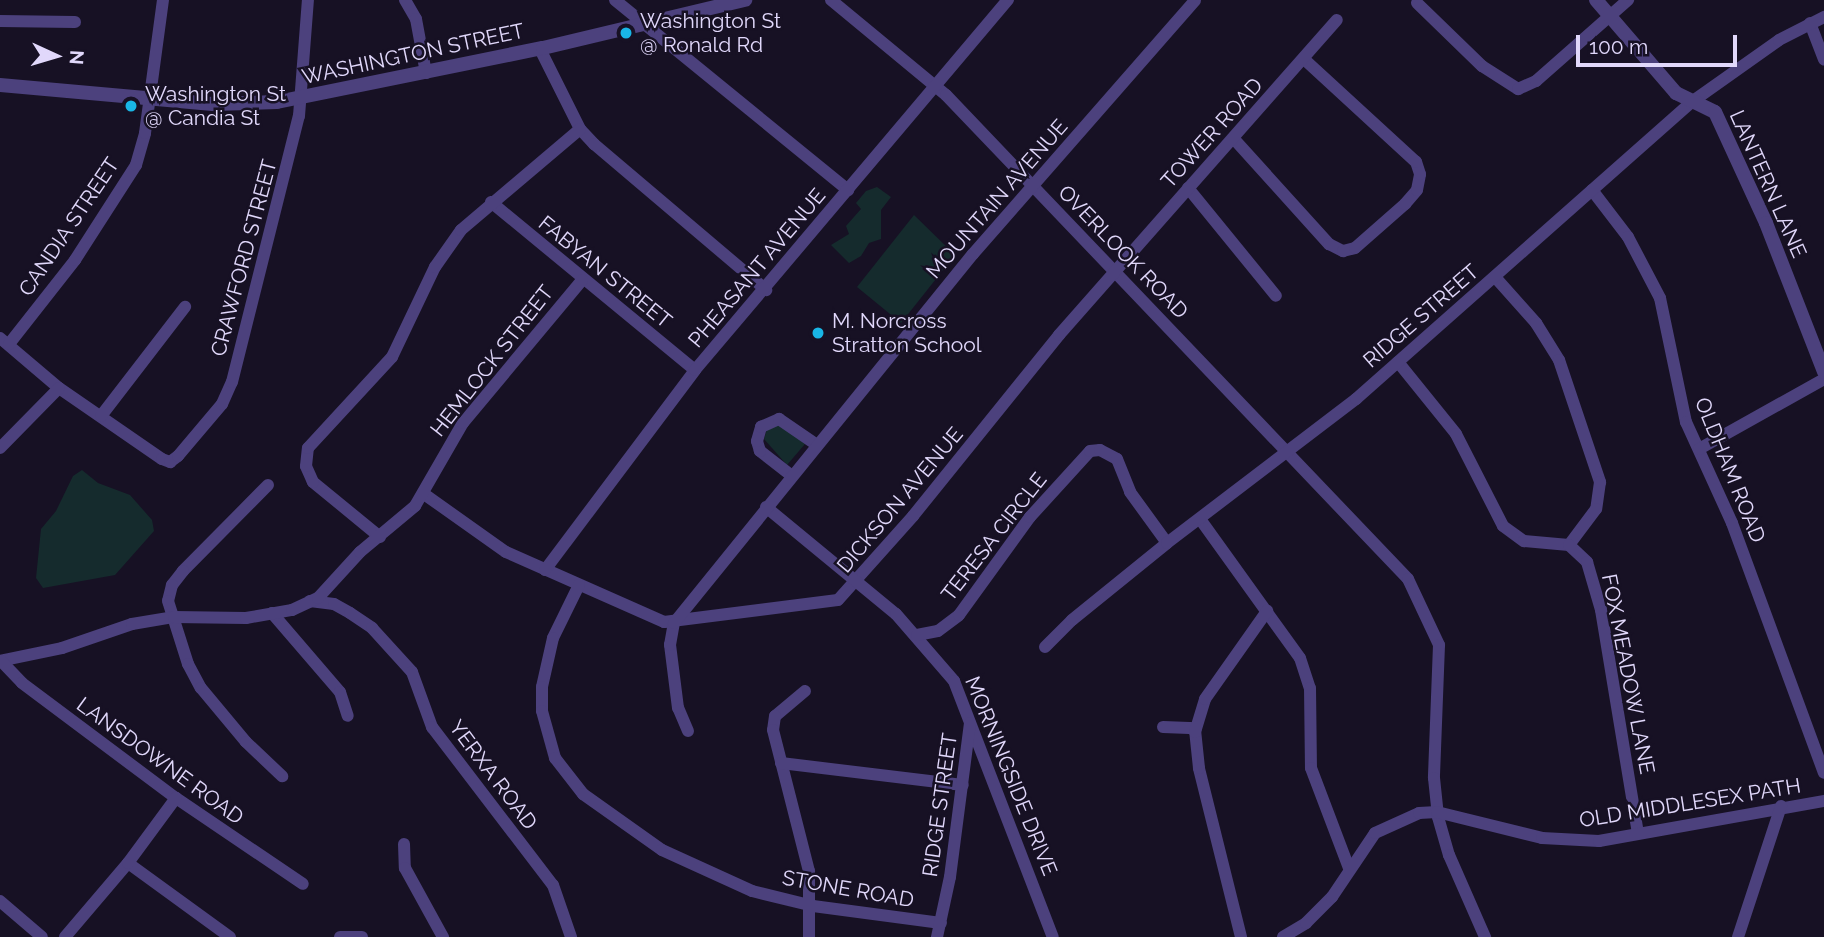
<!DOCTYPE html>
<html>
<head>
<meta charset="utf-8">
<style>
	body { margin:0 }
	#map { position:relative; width:1824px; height:937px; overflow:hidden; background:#171124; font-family:Raleway,sans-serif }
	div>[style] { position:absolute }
	.green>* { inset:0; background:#152b2d }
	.minor>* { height:12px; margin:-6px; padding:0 6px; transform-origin:6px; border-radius:6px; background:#4c417d }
	.tertiary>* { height:14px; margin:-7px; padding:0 7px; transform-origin:7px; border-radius:7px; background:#4c417d }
	.dots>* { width:19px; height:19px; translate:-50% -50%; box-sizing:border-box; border:4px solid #171124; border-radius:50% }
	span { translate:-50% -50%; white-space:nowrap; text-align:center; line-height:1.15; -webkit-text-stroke:5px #171124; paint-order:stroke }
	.poi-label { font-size:21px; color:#e1d8fb }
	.left { translate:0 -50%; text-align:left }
	.street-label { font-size:21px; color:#e1d8fb }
	.north { position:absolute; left:21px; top:21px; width:70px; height:70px; -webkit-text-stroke:5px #171124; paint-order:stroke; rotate:94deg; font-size:19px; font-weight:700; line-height:28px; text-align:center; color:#e1d8fb }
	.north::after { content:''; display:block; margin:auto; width:24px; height:32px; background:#e1d8fb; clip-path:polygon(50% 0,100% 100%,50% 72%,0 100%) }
	.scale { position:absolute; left:1576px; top:35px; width:161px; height:32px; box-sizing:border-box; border:4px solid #e1d8fb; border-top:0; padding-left:9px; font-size:21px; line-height:24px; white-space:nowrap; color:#e1d8fb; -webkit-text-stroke:5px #171124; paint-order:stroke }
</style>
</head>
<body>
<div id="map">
	<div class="green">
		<i style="clip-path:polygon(877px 187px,891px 197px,881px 210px,881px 239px,869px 243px,861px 256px,849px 263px,831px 245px,849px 234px,846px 226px,861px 209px,856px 203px,866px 191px)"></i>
		<i style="clip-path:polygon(914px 215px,955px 255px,901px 323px,857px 287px)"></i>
		<i style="clip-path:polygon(780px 424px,805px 444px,787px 465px,764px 439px,767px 429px)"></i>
		<i style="clip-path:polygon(82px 470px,98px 483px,130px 495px,152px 520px,154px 531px,115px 575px,43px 588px,36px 578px,41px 529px,56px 511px,73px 476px)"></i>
	</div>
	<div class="minor">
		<i style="left:405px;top:0;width:22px;rotate:60deg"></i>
		<i style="left:416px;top:19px;width:55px;rotate:79.5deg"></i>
		<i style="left:615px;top:0;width:301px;rotate:39.2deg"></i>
		<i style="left:831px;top:0;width:149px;rotate:39.6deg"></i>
		<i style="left:946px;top:95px;width:669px;rotate:46.33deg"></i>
		<i style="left:1408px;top:579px;width:73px;rotate:64.8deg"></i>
		<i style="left:1439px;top:645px;width:133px;rotate:92.2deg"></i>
		<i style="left:1434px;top:778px;width:39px;rotate:84deg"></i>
		<i style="left:1438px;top:817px;width:40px;rotate:74deg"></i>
		<i style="left:1449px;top:855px;width:90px;rotate:66.3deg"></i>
		<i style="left:1417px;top:3px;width:91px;rotate:44.1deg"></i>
		<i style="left:1482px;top:66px;width:43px;rotate:32.6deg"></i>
		<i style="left:1518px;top:89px;width:20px;rotate:-24deg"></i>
		<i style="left:1536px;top:81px;width:123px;rotate:-41.4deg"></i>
		<i style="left:0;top:21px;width:75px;rotate:0.8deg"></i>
		<i style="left:1810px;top:23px;width:39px;rotate:69deg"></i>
		<i style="left:540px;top:49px;width:89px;rotate:63.4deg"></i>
		<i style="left:580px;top:129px;width:21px;rotate:47deg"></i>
		<i style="left:594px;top:144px;width:226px;rotate:40.3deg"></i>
		<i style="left:1234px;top:139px;width:142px;rotate:47.9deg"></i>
		<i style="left:1329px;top:244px;width:16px;rotate:27deg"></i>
		<i style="left:1343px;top:251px;width:12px;rotate:-14deg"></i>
		<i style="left:1355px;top:248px;width:67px;rotate:-41.3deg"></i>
		<i style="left:1405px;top:204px;width:18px;rotate:-49deg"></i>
		<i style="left:1417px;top:190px;width:16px;rotate:-79deg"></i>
		<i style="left:1420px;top:174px;width:13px;rotate:-108deg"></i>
		<i style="left:1416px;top:162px;width:151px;rotate:-137.4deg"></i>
		<i style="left:1188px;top:188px;width:139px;rotate:50.8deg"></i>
		<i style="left:1592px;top:190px;width:59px;rotate:52.5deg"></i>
		<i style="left:1628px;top:237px;width:69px;rotate:62.3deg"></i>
		<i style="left:1660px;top:298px;width:127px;rotate:78.2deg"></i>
		<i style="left:1686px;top:422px;width:111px;rotate:65.5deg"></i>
		<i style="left:1732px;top:523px;width:266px;rotate:69.8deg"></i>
		<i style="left:491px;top:202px;width:264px;rotate:39.5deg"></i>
		<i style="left:1495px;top:277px;width:62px;rotate:48.3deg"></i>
		<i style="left:1536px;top:323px;width:44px;rotate:58.1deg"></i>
		<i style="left:1559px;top:360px;width:129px;rotate:71.4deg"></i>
		<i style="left:1600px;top:482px;width:27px;rotate:98deg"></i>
		<i style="left:1596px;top:509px;width:45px;rotate:126.9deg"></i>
		<i style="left:0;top:338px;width:77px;rotate:40.3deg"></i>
		<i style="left:59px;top:388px;width:125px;rotate:34.6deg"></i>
		<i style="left:162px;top:459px;width:9px;rotate:21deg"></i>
		<i style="left:170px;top:462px;width:10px;rotate:-37deg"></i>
		<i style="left:178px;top:456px;width:68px;rotate:-49.8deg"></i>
		<i style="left:222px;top:404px;width:24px;rotate:-66deg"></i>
		<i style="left:232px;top:382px;width:274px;rotate:-75.9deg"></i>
		<i style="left:299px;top:116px;width:116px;rotate:-85.6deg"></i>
		<i style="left:9px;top:344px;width:107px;rotate:-51.8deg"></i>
		<i style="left:75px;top:260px;width:113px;rotate:-57.3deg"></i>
		<i style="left:136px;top:165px;width:33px;rotate:-74deg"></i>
		<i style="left:145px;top:133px;width:134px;rotate:-82.3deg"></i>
		<i style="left:1398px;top:362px;width:92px;rotate:51.1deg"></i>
		<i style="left:1456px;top:434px;width:103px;rotate:62.9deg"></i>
		<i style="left:1503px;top:526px;width:26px;rotate:36deg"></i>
		<i style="left:1524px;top:541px;width:45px;rotate:5.1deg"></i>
		<i style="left:1569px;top:545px;width:25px;rotate:43deg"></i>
		<i style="left:1587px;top:562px;width:50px;rotate:73.7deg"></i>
		<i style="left:1601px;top:610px;width:226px;rotate:80.6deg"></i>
		<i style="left:101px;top:416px;width:138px;rotate:-52.4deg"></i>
		<i style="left:0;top:448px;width:84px;rotate:-45.5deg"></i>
		<i style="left:1699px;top:449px;width:143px;rotate:-29.2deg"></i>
		<i style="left:792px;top:476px;width:41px;rotate:-142deg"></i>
		<i style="left:760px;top:451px;width:10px;rotate:-107deg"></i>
		<i style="left:757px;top:441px;width:15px;rotate:-74deg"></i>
		<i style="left:761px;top:427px;width:20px;rotate:-24deg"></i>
		<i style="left:779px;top:419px;width:46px;rotate:34.4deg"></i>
		<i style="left:268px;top:485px;width:121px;rotate:134.7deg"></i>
		<i style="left:183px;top:571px;width:18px;rotate:128deg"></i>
		<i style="left:172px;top:585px;width:16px;rotate:104deg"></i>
		<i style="left:168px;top:601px;width:66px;rotate:72.4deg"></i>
		<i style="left:188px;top:664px;width:27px;rotate:62deg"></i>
		<i style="left:201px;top:688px;width:70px;rotate:50.2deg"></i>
		<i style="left:246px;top:742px;width:50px;rotate:43.4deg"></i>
		<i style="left:424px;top:494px;width:100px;rotate:35.3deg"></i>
		<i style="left:506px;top:552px;width:173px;rotate:23.9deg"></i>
		<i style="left:664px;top:622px;width:175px;rotate:-7.2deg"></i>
		<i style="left:838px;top:600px;width:113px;rotate:-48.2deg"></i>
		<i style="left:913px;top:516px;width:233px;rotate:-51.1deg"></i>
		<i style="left:1059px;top:335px;width:420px;rotate:-48.6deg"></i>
		<i style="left:766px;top:507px;width:168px;rotate:39.5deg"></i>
		<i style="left:896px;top:614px;width:89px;rotate:49.1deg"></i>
		<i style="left:954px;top:681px;width:274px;rotate:68.9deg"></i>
		<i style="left:1200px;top:519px;width:171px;rotate:54.3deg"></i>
		<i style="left:1300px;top:658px;width:32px;rotate:72deg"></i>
		<i style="left:1310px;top:688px;width:80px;rotate:89.3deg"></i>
		<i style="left:1311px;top:768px;width:107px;rotate:69.2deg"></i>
		<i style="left:380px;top:537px;width:87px;rotate:-140.6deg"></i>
		<i style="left:313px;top:482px;width:17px;rotate:-114deg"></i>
		<i style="left:306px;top:466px;width:18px;rotate:-84deg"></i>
		<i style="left:308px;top:448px;width:124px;rotate:-47.3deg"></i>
		<i style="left:392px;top:357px;width:100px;rotate:-64.5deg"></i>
		<i style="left:435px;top:267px;width:45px;rotate:-54.9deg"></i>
		<i style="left:461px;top:230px;width:156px;rotate:-40.3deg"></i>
		<i style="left:545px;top:570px;width:250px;rotate:-53.1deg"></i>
		<i style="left:695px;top:370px;width:485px;rotate:-49.8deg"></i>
		<i style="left:579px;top:585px;width:59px;rotate:116.1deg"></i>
		<i style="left:553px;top:638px;width:50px;rotate:102.7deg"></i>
		<i style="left:542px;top:687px;width:24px;rotate:90deg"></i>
		<i style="left:542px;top:711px;width:49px;rotate:74.5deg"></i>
		<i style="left:555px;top:758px;width:46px;rotate:52.1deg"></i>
		<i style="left:583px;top:794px;width:97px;rotate:35.3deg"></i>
		<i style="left:662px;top:850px;width:99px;rotate:24.5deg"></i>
		<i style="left:752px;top:891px;width:63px;rotate:13.8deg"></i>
		<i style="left:813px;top:906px;width:129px;rotate:7.6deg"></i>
		<i style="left:310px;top:601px;width:24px;rotate:7deg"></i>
		<i style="left:334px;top:604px;width:18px;rotate:29deg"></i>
		<i style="left:350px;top:613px;width:27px;rotate:34deg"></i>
		<i style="left:372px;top:628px;width:59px;rotate:47.7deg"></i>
		<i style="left:412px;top:672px;width:59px;rotate:70deg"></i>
		<i style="left:432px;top:727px;width:199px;rotate:52.6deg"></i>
		<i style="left:553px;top:885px;width:55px;rotate:70.9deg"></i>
		<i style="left:272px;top:613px;width:104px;rotate:49.3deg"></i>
		<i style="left:340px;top:692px;width:25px;rotate:72deg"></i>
		<i style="left:917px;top:635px;width:21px;rotate:-11deg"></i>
		<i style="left:938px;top:631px;width:26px;rotate:-37deg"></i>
		<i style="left:959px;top:615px;width:121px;rotate:-54.1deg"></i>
		<i style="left:1030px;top:517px;width:89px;rotate:-47.7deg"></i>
		<i style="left:1090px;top:451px;width:10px;rotate:-6deg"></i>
		<i style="left:1100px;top:450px;width:19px;rotate:28deg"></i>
		<i style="left:1117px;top:459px;width:35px;rotate:68deg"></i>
		<i style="left:1130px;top:492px;width:63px;rotate:54deg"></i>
		<i style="left:1045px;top:647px;width:38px;rotate:-45deg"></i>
		<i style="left:1072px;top:620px;width:122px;rotate:-39deg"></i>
		<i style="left:1167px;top:543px;width:238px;rotate:-37.3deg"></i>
		<i style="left:1356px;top:399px;width:450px;rotate:-41.5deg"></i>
		<i style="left:1693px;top:101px;width:105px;rotate:-35.3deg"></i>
		<i style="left:1779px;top:40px;width:51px;rotate:-27.1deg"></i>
		<i style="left:0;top:661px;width:63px;rotate:-11.8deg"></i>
		<i style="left:62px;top:648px;width:74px;rotate:-18.9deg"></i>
		<i style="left:132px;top:624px;width:43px;rotate:-9.5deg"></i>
		<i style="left:174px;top:617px;width:72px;rotate:0.8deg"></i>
		<i style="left:246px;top:618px;width:47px;rotate:-9.9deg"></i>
		<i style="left:292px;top:610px;width:29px;rotate:-25deg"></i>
		<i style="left:318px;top:598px;width:62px;rotate:-47.6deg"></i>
		<i style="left:360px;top:552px;width:72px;rotate:-39.9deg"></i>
		<i style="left:415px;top:506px;width:96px;rotate:-60deg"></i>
		<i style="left:463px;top:423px;width:186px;rotate:-50.2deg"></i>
		<i style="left:1px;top:661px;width:30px;rotate:46deg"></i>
		<i style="left:22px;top:683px;width:192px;rotate:36.8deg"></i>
		<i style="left:176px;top:798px;width:153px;rotate:34.1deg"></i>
		<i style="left:805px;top:691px;width:39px;rotate:140deg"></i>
		<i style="left:775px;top:716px;width:14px;rotate:98deg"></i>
		<i style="left:773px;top:730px;width:146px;rotate:75.7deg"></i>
		<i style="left:809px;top:871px;width:66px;rotate:90deg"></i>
		<i style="left:1163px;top:727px;width:33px;rotate:2deg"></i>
		<i style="left:688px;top:731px;width:25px;rotate:-113deg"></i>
		<i style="left:678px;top:708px;width:64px;rotate:-97.2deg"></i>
		<i style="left:670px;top:645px;width:22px;rotate:-80deg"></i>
		<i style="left:674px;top:623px;width:475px;rotate:-51deg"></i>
		<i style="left:973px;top:254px;width:337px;rotate:-48.8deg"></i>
		<i style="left:781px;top:763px;width:183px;rotate:6.9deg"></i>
		<i style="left:404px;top:844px;width:24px;rotate:88deg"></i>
		<i style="left:405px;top:868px;width:79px;rotate:61.2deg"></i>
		<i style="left:128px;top:863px;width:126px;rotate:36deg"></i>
		<i style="left:0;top:901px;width:55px;rotate:40.6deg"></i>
		<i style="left:65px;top:937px;width:97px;rotate:-49.6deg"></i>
		<i style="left:128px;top:863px;width:81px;rotate:-53.6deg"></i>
		<i style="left:340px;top:937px;width:22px"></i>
		<i style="left:937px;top:937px;width:61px;rotate:-77.8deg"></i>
		<i style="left:950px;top:877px;width:155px;rotate:-82.6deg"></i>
		<i style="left:1241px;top:937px;width:174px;rotate:-104deg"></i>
		<i style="left:1199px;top:768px;width:36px;rotate:-96deg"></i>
		<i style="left:1195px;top:732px;width:34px;rotate:-73deg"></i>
		<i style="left:1205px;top:699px;width:108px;rotate:-54.8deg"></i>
		<i style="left:1283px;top:937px;width:27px;rotate:-31deg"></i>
		<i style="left:1306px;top:923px;width:37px;rotate:-45deg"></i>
		<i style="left:1332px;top:897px;width:77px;rotate:-56.1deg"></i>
		<i style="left:1375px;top:833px;width:48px;rotate:-24.4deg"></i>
		<i style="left:1419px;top:813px;width:18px;rotate:-3deg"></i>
		<i style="left:1437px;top:812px;width:108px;rotate:13.9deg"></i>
		<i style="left:1542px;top:838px;width:57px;rotate:3deg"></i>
		<i style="left:1599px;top:841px;width:229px;rotate:-10.1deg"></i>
		<i style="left:1738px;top:937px;width:138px;rotate:-71.8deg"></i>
	</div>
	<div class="tertiary">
		<i style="left:1596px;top:0;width:123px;rotate:49.3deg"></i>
		<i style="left:1676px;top:93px;width:43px;rotate:26deg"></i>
		<i style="left:1715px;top:112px;width:122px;rotate:65.3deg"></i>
		<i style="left:1766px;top:223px;width:160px;rotate:68.7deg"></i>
		<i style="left:0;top:85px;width:216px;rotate:5.1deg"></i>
		<i style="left:215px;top:104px;width:62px;rotate:-1.8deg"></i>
		<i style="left:277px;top:102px;width:271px;rotate:-11.5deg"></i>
		<i style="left:543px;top:48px;width:208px;rotate:-13.4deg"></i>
	</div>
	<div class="dots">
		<i style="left:626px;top:33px;background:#19b6e6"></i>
		<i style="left:131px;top:106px;background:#19b6e6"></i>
		<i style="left:818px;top:333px;background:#19b6e6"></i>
	</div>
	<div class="poi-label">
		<span class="left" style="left:640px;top:33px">Washington St<br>@ Ronald Rd</span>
		<span class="left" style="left:145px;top:106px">Washington St<br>@ Candia St</span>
		<span class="left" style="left:832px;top:333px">M. Norcross<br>Stratton School</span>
	</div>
	<div class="street-label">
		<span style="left:413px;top:54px;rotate:-12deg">WASHINGTON STREET</span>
		<span style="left:1212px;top:133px;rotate:-48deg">TOWER ROAD</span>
		<span style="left:1768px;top:184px;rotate:66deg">LANTERN LANE</span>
		<span style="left:997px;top:199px;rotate:-49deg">MOUNTAIN AVENUE</span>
		<span style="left:69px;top:227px;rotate:-56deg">CANDIA STREET</span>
		<span style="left:1123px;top:252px;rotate:46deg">OVERLOOK ROAD</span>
		<span style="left:244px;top:258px;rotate:-75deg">CRAWFORD STREET</span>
		<span style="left:757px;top:268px;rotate:-50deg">PHEASANT AVENUE</span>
		<span style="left:605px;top:272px;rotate:39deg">FABYAN STREET</span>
		<span style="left:1421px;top:316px;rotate:-41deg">RIDGE STREET</span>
		<span style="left:492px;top:361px;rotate:-52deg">HEMLOCK STREET</span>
		<span style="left:1730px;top:470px;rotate:68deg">OLDHAM ROAD</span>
		<span style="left:900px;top:500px;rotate:-50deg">DICKSON AVENUE</span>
		<span style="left:994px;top:537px;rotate:-52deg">TERESA CIRCLE</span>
		<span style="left:1628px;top:674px;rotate:79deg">FOX MEADOW LANE</span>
		<span style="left:160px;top:761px;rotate:36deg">LANSDOWNE ROAD</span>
		<span style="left:493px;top:775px;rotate:53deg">YERXA ROAD</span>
		<span style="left:1011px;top:776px;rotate:68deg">MORNINGSIDE DRIVE</span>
		<span style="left:1690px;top:803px;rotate:-9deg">OLD MIDDLESEX PATH</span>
		<span style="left:940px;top:805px;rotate:-82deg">RIDGE STREET</span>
		<span style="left:848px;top:889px;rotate:10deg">STONE ROAD</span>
	</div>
	<div class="north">N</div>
	<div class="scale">100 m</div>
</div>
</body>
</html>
